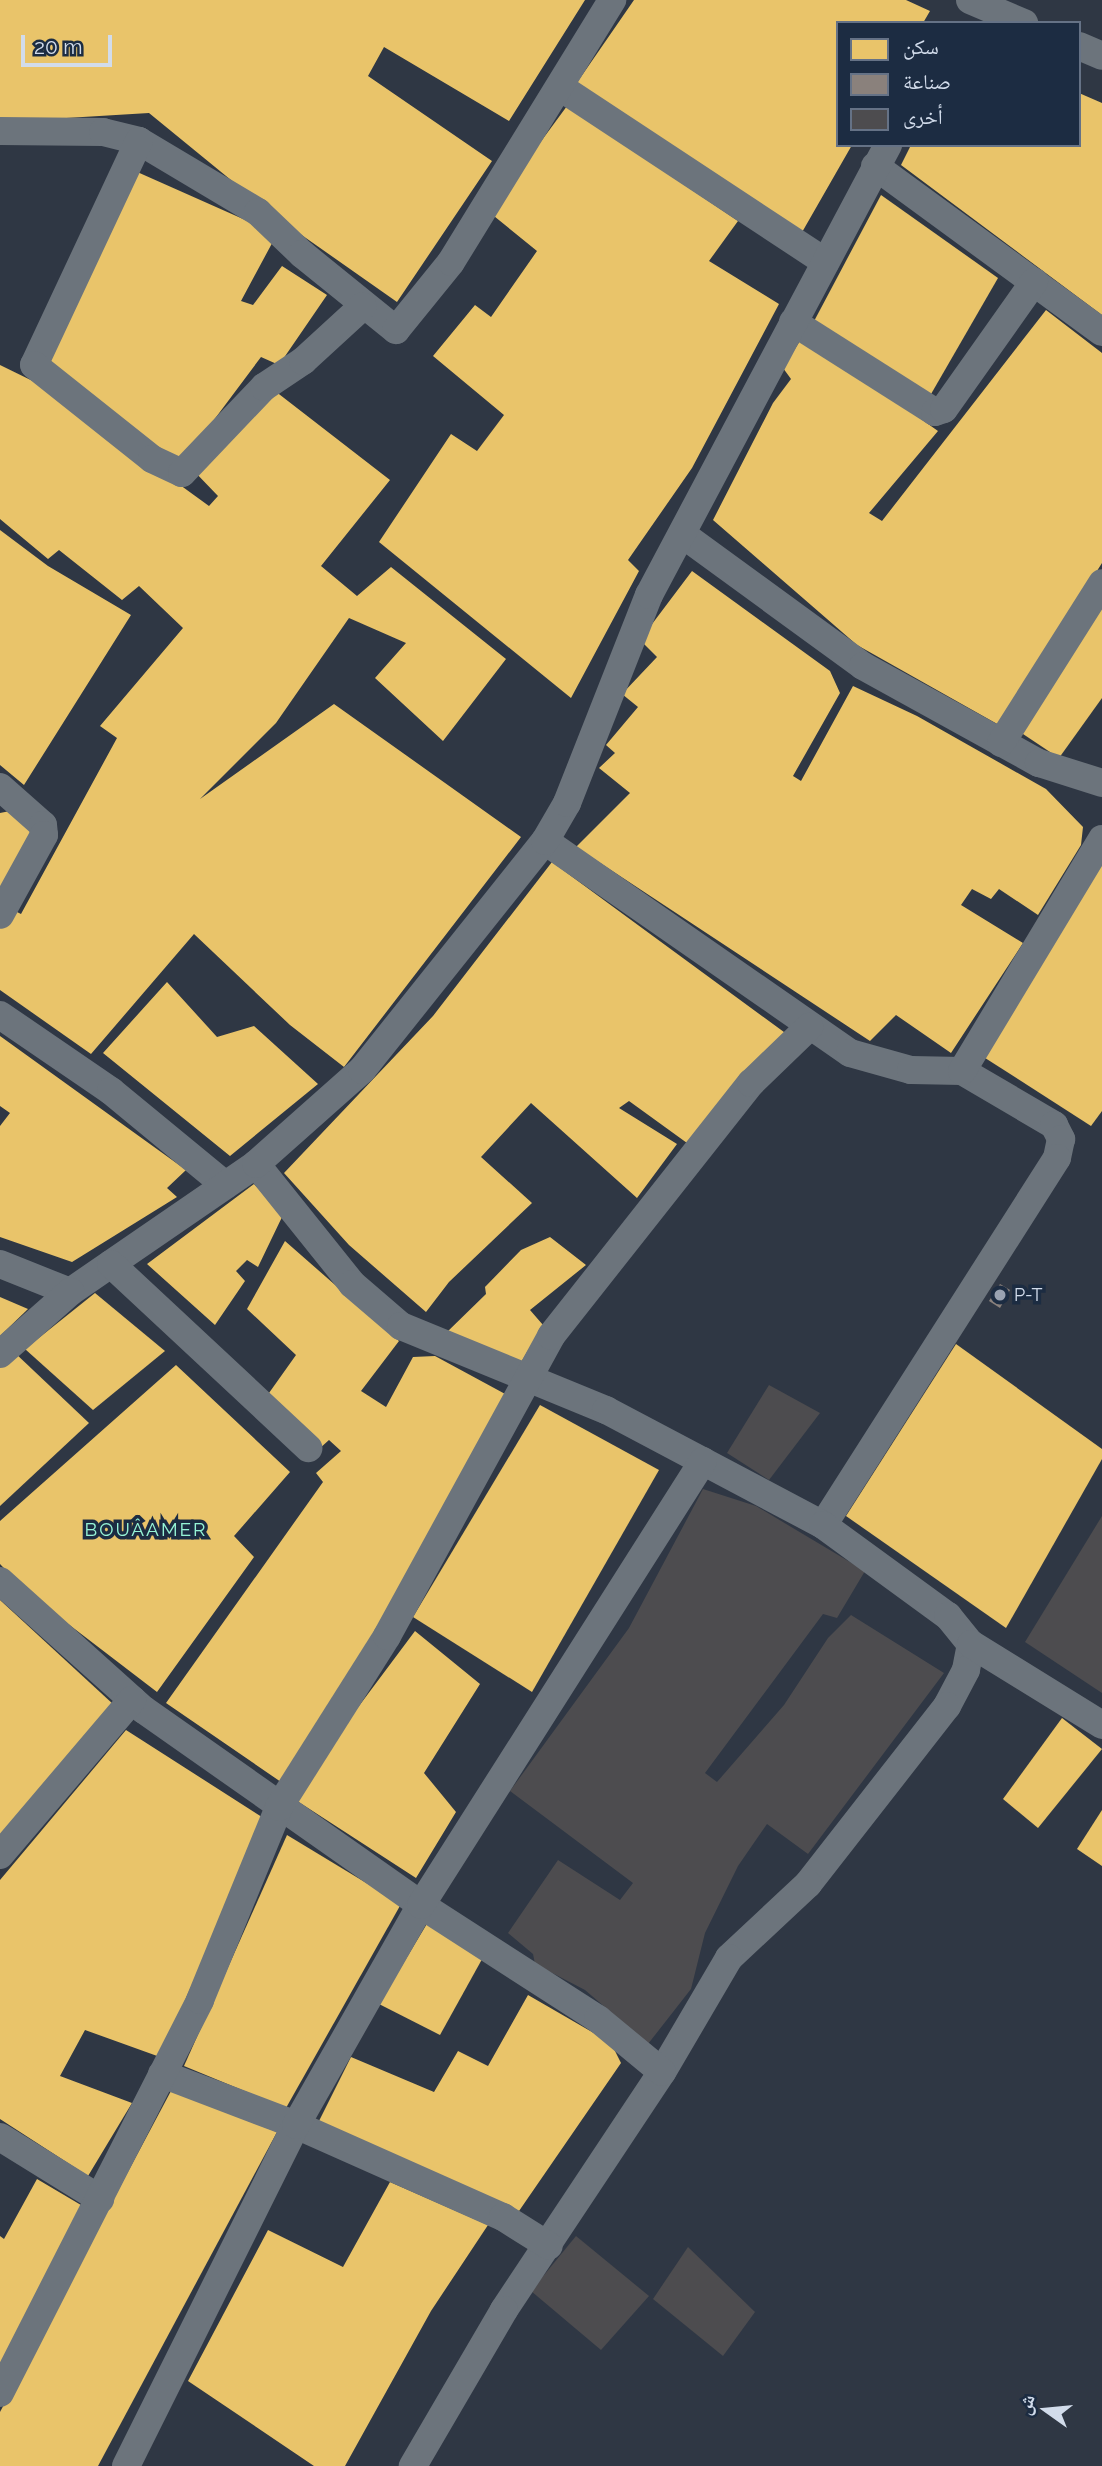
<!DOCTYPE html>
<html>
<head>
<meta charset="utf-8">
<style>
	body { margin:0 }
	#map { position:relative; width:1102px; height:2466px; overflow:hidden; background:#2f3744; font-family:Raleway,"Noto Naskh Arabic",sans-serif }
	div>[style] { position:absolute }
	.homes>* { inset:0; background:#e9c46a }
	.industry>* { inset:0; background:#8a817c }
	.building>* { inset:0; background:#4d4c4f }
	.street>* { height:28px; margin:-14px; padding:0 14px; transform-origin:14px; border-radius:14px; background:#6c747c }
	.dots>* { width:19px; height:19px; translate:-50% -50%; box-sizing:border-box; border:4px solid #1c2c42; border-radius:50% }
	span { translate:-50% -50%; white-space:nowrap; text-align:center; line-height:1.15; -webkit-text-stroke:7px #1c2c42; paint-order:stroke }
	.poi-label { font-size:18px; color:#d2dceb }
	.left { translate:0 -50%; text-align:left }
	.neighbourhood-label { font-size:19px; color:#96f4d6; letter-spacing:2px }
	.legend { position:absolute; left:836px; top:21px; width:245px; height:126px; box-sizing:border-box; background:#1c2c42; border:2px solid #657286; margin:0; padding:9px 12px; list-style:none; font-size:21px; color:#d2dceb }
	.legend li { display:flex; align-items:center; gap:14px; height:35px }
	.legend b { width:35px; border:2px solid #657286 }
	.north { position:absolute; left:1011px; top:2375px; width:70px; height:70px; -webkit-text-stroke:5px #1c2c42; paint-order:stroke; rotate:285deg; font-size:19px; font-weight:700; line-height:28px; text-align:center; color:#d2dceb }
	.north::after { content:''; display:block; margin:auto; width:24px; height:32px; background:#d2dceb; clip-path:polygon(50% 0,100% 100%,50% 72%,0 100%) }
	.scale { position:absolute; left:21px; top:35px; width:91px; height:32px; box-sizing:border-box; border:4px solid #d2dceb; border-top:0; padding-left:9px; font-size:21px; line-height:24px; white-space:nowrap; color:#d2dceb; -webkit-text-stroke:5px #1c2c42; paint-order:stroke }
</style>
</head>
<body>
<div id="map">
	<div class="homes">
		<i style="clip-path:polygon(0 0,585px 0,509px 121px,384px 47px,368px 76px,492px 161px,397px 302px,276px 217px,149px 113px,0 122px)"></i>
		<i style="clip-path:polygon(634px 0,906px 0,930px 11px,923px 23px,838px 23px,838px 145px,852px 145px,801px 234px,576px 84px)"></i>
		<i style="clip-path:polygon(1079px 93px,1102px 103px,1102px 315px,901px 165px,911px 145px,1079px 145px)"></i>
		<i style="clip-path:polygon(567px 106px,738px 221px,709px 261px,779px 304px,692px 468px,628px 560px,639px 571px,571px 698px,379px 542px,451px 434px,477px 451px,504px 415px,433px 356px,475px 305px,491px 317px,537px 251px,489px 212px)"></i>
		<i style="clip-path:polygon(135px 171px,277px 234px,241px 301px,253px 305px,282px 266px,327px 295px,279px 365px,261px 357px,181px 464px,37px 363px)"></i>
		<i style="clip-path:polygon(881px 195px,998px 278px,927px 401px,812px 325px)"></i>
		<i style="clip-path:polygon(1046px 310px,1102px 353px,1102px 563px,999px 725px,857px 645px,713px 520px,773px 403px,791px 379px,783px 368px,803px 336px,938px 431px,869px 513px,882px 521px)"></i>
		<i style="clip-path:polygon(0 365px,45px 387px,209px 506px,218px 496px,193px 470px,275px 391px,390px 480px,321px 566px,357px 596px,391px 567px,506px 659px,443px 741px,375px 678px,406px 643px,349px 618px,276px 723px,200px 799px,334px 704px,521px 837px,344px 1067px,290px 1025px,194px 934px,91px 1054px,0 990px,0 925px,9px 908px,21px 914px,117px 738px,100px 726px,183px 628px,139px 586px,122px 600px,59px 550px,48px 559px,0 519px)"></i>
		<i style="clip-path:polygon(0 530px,48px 566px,131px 615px,24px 785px,0 765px)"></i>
		<i style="clip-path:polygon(692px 571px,830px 671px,840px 693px,793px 776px,801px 781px,853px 686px,917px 716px,1046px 789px,1083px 827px,1081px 845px,1038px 915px,999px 889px,991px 899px,972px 889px,961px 905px,1023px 943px,951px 1053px,896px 1015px,870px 1041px,576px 847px,630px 793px,599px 768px,615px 753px,606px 745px,638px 707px,622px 694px,657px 657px,640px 640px)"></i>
		<i style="clip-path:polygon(1102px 598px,1102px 698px,1059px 758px,1020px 732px)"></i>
		<i style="clip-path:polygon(10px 811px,35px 829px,0 894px,0 813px)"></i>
		<i style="clip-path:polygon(1102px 859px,1102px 1111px,1091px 1126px,982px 1056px)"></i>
		<i style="clip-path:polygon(552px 862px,788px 1035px,687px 1143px,629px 1101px,619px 1108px,677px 1144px,637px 1198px,531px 1103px,481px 1157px,532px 1203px,449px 1282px,426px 1312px,349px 1245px,284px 1173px,433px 1016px)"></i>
		<i style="clip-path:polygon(167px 982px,217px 1037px,254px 1026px,318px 1084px,230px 1156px,103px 1053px)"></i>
		<i style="clip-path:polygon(0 1036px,186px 1170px,167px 1188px,177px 1197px,72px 1262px,0 1237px,0 1126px,10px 1113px,0 1106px)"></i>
		<i style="clip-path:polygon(254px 1184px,283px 1215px,258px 1267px,247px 1260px,236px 1271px,245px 1281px,215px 1325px,147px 1264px)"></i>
		<i style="clip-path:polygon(550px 1237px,586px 1265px,530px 1310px,543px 1325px,520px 1364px,445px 1334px,486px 1294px,485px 1287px,521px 1250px)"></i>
		<i style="clip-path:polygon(285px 1241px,399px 1341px,361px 1391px,386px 1407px,413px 1357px,435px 1356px,507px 1395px,412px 1578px,281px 1782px,166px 1703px,323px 1482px,316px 1473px,341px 1451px,329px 1440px,319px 1449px,264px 1400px,296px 1355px,247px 1309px)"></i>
		<i style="clip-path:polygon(95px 1293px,165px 1351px,93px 1410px,25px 1349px)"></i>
		<i style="clip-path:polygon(0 1297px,28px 1309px,0 1336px)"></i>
		<i style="clip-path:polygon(956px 1344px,1102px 1449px,1102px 1459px,1006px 1628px,846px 1516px)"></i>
		<i style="clip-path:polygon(14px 1352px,89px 1423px,0 1506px,0 1363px)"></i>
		<i style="clip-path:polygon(176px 1365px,290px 1472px,234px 1536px,254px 1557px,157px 1692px,29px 1594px,0 1564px,0 1521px)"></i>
		<i style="clip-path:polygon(540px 1405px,659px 1470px,532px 1692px,413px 1617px)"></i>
		<i style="clip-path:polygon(0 1600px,114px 1705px,0 1835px)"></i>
		<i style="clip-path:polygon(415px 1631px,480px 1684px,424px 1773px,456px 1812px,416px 1878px,291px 1797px)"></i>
		<i style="clip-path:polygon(1062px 1718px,1102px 1749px,1038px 1828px,1003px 1799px)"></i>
		<i style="clip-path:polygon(126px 1730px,265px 1819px,160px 2057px,85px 2030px,60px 2076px,132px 2103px,88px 2176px,0 2119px,0 1880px)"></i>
		<i style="clip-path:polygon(1102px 1810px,1102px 1866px,1077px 1849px)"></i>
		<i style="clip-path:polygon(287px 1835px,401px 1904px,286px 2108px,184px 2066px)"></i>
		<i style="clip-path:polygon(431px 1917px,486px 1952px,440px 2035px,379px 2004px)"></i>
		<i style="clip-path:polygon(528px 1995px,611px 2043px,621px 2063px,519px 2211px,319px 2121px,351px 2057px,434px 2092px,458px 2051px,488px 2066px)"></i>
		<i style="clip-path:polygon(171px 2091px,277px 2132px,98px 2466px,0 2466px,0 2412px)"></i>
		<i style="clip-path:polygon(37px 2179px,86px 2208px,0 2365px,0 2236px,4px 2239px)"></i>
		<i style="clip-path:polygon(390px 2182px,488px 2225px,431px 2311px,345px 2466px,314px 2466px,188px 2381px,268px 2230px,343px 2267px)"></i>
	</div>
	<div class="industry">
		<i style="clip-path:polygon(1000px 1284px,1010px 1290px,1000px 1308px,989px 1301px)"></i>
	</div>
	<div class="building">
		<i style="clip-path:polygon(769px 1385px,820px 1413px,769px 1480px,727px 1453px)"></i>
		<i style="clip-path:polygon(703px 1489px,756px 1506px,865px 1571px,837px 1618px,823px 1614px,705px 1773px,717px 1782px,784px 1705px,828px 1638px,851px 1615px,944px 1673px,808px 1854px,767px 1824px,738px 1866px,705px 1933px,691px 1989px,648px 2044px,585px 1990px,535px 1964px,533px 1954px,508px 1933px,558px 1860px,620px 1900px,633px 1883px,510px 1791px,629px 1628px)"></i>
		<i style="clip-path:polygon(1102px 1516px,1102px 1693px,1025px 1642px)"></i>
		<i style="clip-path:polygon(576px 2236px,649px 2296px,601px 2350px,531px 2291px)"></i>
		<i style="clip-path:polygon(688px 2247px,755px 2312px,723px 2356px,653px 2299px)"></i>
	</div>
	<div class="street">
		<i style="left:970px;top:0;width:59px;rotate:23.1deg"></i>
		<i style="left:1079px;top:46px;width:25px;rotate:23deg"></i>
		<i style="left:560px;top:87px;width:318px;rotate:33.4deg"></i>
		<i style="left:0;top:131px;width:103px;rotate:0.6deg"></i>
		<i style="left:103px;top:132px;width:37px;rotate:14deg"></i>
		<i style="left:139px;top:141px;width:139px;rotate:30.8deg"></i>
		<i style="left:258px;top:212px;width:61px;rotate:43.7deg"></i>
		<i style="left:302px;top:254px;width:121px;rotate:39deg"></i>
		<i style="left:396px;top:330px;width:87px;rotate:-51deg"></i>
		<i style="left:451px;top:262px;width:308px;rotate:-58.4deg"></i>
		<i style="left:139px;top:141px;width:247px;rotate:115.1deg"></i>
		<i style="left:34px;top:365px;width:151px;rotate:38.5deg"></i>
		<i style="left:152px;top:459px;width:33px;rotate:25deg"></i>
		<i style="left:182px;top:473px;width:119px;rotate:-46.4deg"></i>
		<i style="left:264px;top:387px;width:47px;rotate:-33.7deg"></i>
		<i style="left:303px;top:361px;width:81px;rotate:-42.5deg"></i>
		<i style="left:875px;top:166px;width:281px;rotate:36.2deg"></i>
		<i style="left:793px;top:322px;width:168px;rotate:32.4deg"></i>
		<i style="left:935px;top:412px;width:9px;rotate:-18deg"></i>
		<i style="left:944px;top:409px;width:156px;rotate:-54.7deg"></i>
		<i style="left:682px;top:534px;width:224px;rotate:36.1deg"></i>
		<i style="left:863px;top:666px;width:201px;rotate:28.9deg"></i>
		<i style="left:1039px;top:763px;width:66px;rotate:17.6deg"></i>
		<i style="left:1001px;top:743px;width:189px;rotate:-57.7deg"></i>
		<i style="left:0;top:787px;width:57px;rotate:41.5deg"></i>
		<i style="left:43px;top:825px;width:10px;rotate:84deg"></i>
		<i style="left:44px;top:835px;width:91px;rotate:118.8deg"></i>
		<i style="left:545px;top:841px;width:371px;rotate:34.8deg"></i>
		<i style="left:850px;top:1053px;width:63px;rotate:15.6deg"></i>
		<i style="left:911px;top:1070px;width:51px;rotate:1.1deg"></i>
		<i style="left:962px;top:1071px;width:107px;rotate:30.4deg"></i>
		<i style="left:1054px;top:1125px;width:16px;rotate:63deg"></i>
		<i style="left:1061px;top:1139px;width:19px;rotate:102deg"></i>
		<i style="left:1057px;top:1158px;width:435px;rotate:122.5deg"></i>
		<i style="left:0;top:1015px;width:135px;rotate:34.4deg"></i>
		<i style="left:111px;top:1091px;width:148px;rotate:39.5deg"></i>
		<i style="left:962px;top:1071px;width:271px;rotate:-58.9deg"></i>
		<i style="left:256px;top:1164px;width:154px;rotate:51.3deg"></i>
		<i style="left:352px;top:1284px;width:65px;rotate:40.6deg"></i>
		<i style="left:401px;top:1326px;width:222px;rotate:22.3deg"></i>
		<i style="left:606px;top:1410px;width:246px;rotate:27.9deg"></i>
		<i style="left:823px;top:1525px;width:155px;rotate:36.1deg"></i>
		<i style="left:948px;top:1616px;width:36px;rotate:51deg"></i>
		<i style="left:971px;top:1644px;width:26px;rotate:101deg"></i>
		<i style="left:966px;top:1670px;width:41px;rotate:117.8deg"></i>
		<i style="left:947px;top:1706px;width:226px;rotate:128deg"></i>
		<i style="left:808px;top:1884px;width:108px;rotate:136.9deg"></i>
		<i style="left:729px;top:1958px;width:132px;rotate:120.4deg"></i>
		<i style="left:662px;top:2072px;width:286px;rotate:123.6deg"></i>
		<i style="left:504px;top:2310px;width:181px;rotate:120.3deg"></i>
		<i style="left:0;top:1264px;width:75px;rotate:21.8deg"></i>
		<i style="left:70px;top:1292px;width:226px;rotate:-34.5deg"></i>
		<i style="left:256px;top:1164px;width:142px;rotate:-41.6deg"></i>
		<i style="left:362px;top:1070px;width:293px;rotate:-51.4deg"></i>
		<i style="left:545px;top:841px;width:44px;rotate:-59.9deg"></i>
		<i style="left:567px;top:803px;width:224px;rotate:-68.5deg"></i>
		<i style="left:649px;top:595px;width:510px;rotate:-62.03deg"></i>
		<i style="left:111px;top:1264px;width:270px;rotate:43deg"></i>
		<i style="left:0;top:1354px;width:94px;rotate:-41.5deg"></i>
		<i style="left:0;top:1581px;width:193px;rotate:41.9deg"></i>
		<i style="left:144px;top:1710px;width:339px;rotate:35.1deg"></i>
		<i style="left:421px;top:1905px;width:211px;rotate:32.8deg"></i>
		<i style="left:598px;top:2019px;width:83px;rotate:39.6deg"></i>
		<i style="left:971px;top:1644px;width:154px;rotate:31.7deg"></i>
		<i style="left:0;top:1855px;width:204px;rotate:-49.6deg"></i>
		<i style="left:162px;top:2074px;width:143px;rotate:20.8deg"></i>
		<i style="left:296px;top:2125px;width:227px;rotate:24deg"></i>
		<i style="left:503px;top:2217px;width:54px;rotate:32.2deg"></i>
		<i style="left:0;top:2137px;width:118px;rotate:31.8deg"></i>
		<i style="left:0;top:2393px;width:441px;rotate:-63deg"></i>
		<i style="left:200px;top:2000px;width:209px;rotate:-67.7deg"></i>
		<i style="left:279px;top:1807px;width:202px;rotate:-57.7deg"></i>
		<i style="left:387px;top:1636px;width:342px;rotate:-61.3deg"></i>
		<i style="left:551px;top:1336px;width:323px;rotate:-51.7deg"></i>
		<i style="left:751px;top:1083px;width:81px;rotate:-44deg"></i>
		<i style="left:126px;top:2466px;width:381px;rotate:-63.5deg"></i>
		<i style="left:296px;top:2125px;width:253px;rotate:-60.4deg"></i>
		<i style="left:421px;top:1905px;width:526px;rotate:-57.58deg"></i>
	</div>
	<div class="dots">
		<i style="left:1000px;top:1295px;background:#99a2b1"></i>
	</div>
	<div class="poi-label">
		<span class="left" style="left:1014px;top:1295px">P-T</span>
	</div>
	<div class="neighbourhood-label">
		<span style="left:146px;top:1530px">BOUÂAMER</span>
	</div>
	<ul class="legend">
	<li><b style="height:19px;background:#e9c46a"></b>سكن</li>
	<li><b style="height:19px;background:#8a817c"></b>صناعة</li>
	<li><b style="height:19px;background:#4d4c4f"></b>أخرى</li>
	</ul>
	<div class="north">ش</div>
	<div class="scale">20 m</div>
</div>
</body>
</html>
